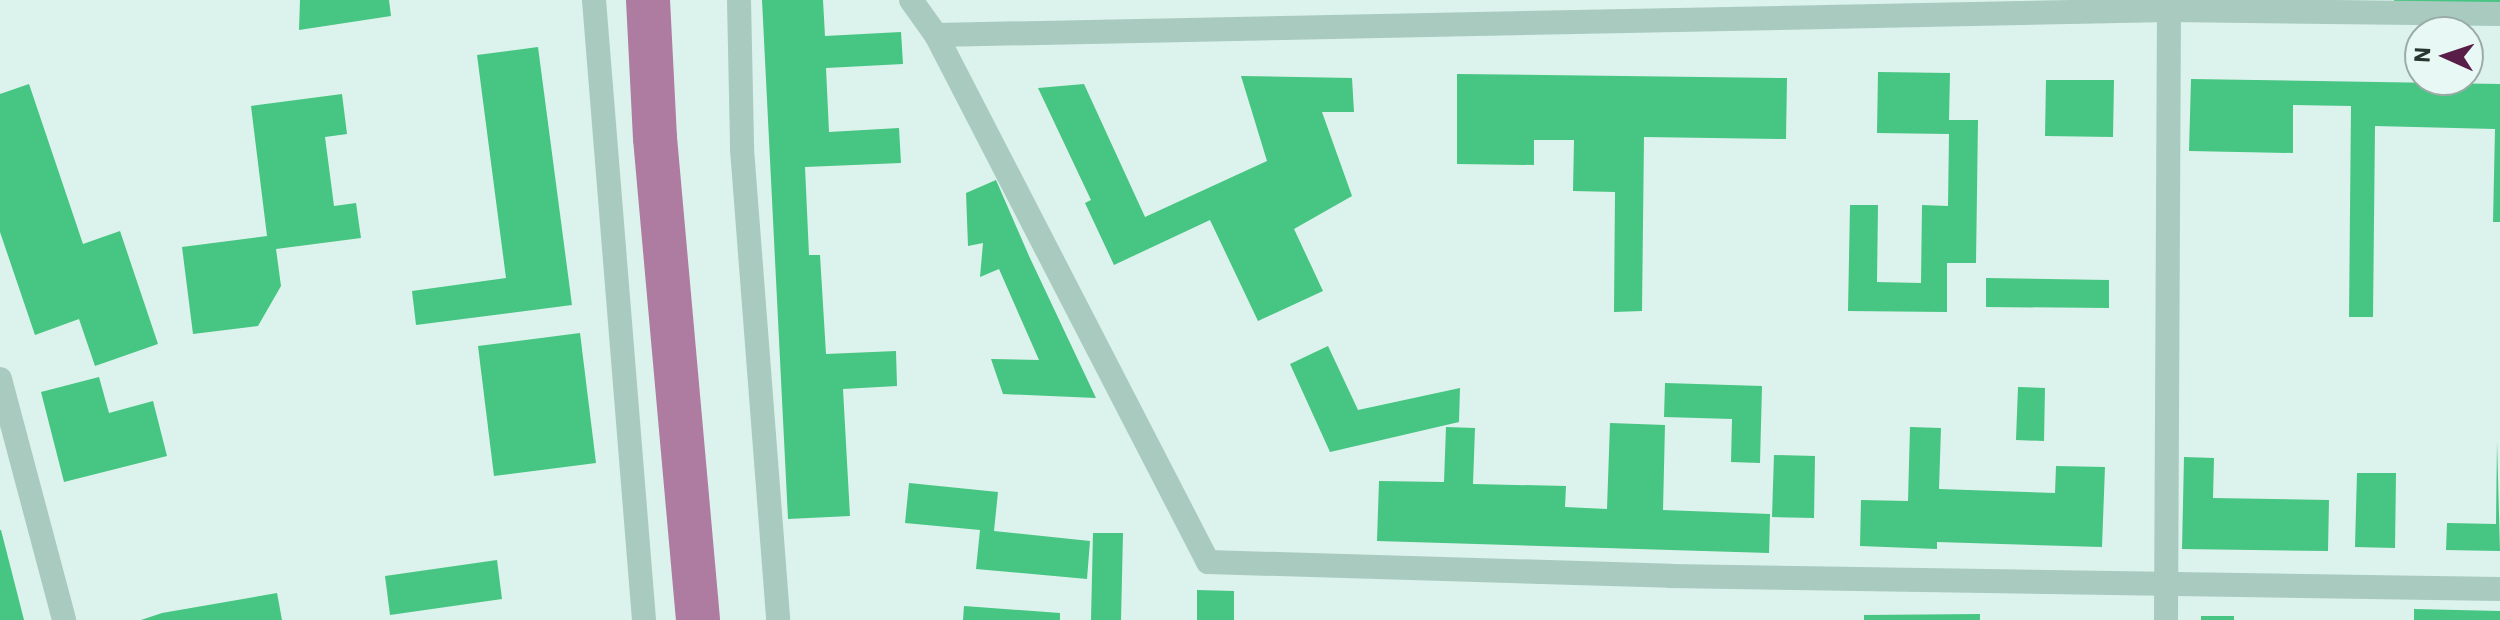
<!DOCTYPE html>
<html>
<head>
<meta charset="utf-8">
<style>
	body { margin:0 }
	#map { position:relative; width:2500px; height:620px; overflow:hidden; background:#dcf2ec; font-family:"IBM Plex Sans",sans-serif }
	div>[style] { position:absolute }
	.canal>* { height:44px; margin:-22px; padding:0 22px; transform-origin:22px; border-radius:22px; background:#ae7ba1 }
	.building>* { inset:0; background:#47c582 }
	.minor>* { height:24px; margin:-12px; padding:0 12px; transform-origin:12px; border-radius:12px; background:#a8cabf }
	span { translate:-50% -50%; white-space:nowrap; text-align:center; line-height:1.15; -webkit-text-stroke:6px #e8f9f5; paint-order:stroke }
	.north { position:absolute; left:2404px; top:16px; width:80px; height:80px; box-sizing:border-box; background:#e8f9f5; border:2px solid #9baba6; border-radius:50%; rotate:273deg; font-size:22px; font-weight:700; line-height:32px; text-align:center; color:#283630 }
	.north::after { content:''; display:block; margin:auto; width:28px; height:36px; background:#581e47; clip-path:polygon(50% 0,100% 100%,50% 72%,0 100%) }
</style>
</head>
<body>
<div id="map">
	<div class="canal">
		<i style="left:648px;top:0;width:138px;rotate:87.1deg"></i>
		<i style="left:655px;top:138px;width:484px;rotate:84.9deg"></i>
	</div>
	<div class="building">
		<i style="clip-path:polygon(300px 0,389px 0,391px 16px,299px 30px)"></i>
		<i style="clip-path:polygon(762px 0,823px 0,825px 36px,901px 32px,903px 64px,826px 68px,829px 132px,899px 128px,901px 163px,805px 167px,809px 255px,820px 255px,826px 354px,896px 351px,897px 386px,843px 389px,850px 516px,788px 519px)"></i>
		<i style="clip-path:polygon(2394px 0,2500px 0,2500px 8px,2394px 6px)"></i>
		<i style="clip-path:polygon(538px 47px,572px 305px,416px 325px,412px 291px,506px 278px,477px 55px)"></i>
		<i style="clip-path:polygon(1878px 72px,1950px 73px,1949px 120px,1978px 120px,1976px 263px,1947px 263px,1947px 312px,1848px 311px,1850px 205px,1878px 205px,1877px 282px,1921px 283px,1922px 205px,1948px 206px,1949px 134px,1877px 133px)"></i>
		<i style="clip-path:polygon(1457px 74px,1787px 78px,1786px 139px,1644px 137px,1642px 311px,1614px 312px,1615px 192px,1573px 191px,1574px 140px,1534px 140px,1534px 165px,1457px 164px)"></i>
		<i style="clip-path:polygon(1241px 76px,1352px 78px,1354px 112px,1322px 112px,1352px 196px,1294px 229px,1323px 291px,1258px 321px,1210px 220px,1114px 265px,1085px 203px,1091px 200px,1038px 88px,1084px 84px,1145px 217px,1267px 161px)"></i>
		<i style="clip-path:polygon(2191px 79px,2500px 84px,2500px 222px,2493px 222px,2495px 129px,2375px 126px,2373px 317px,2349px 317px,2351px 106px,2293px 105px,2293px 153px,2189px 151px)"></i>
		<i style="clip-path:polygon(2046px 80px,2114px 80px,2113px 137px,2045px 136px)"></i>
		<i style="clip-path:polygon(29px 84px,83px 244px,120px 231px,158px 344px,95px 366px,79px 319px,35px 335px,0 232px,0 94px)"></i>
		<i style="clip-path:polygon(342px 94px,347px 134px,325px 137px,334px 206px,356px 203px,361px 238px,276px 249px,281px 286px,258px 326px,193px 334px,182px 247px,267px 236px,251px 106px)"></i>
		<i style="clip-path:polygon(996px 180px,1029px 256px,1096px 398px,1003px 394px,991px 359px,1039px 360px,999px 269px,980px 277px,983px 243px,968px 246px,966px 193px)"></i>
		<i style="clip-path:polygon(1986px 278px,2109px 280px,2109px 308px,1986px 307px)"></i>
		<i style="clip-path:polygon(580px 333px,596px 463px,494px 476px,478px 346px)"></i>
		<i style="clip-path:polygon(1328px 346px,1358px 410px,1460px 388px,1459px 422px,1330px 452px,1290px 364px)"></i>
		<i style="clip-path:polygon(99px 377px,109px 413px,153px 401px,167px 456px,64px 482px,41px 392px)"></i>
		<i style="clip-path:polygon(1665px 383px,1762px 386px,1760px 463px,1731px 462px,1732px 419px,1664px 417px)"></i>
		<i style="clip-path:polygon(2018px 387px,2045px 388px,2044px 441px,2016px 440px)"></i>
		<i style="clip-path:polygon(1610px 423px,1665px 425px,1663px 510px,1770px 514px,1769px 553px,1377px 541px,1379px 481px,1444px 482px,1446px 427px,1475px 428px,1473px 484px,1566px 486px,1565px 507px,1607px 509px)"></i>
		<i style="clip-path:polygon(1910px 427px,1941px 428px,1939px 489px,2055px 493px,2056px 466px,2105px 467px,2102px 547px,1937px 542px,1937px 549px,1860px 546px,1861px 500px,1908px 501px)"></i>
		<i style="clip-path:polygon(2497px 441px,2500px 551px,2446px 550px,2447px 523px,2496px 524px)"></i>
		<i style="clip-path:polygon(1774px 455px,1815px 456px,1814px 518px,1772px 517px)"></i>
		<i style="clip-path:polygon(2184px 457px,2214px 458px,2213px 498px,2329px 500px,2328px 551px,2182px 549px)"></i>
		<i style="clip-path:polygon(2357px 473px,2396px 473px,2395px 548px,2355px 547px)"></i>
		<i style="clip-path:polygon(909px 483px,998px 492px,994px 531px,1090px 541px,1087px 579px,976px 569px,980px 530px,905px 523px)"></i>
		<i style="clip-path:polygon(0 530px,1px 530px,24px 620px,0 620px)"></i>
		<i style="clip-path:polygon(1093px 533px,1123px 533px,1121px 620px,1091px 620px)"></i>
		<i style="clip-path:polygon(497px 560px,502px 599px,390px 615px,385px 576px)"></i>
		<i style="clip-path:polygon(1197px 590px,1234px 591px,1234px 620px,1197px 620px)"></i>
		<i style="clip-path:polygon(277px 593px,282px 620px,141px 620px,162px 613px)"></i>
		<i style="clip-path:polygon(964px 606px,1060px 613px,1060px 620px,963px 620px)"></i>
		<i style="clip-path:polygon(2414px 609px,2500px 611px,2500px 620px,2414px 620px)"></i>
		<i style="clip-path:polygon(1980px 614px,1980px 620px,1864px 620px,1864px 615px)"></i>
		<i style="clip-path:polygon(2201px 616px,2234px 616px,2234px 620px,2201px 620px)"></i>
	</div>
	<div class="minor">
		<i style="left:594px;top:0;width:622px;rotate:85.39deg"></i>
		<i style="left:739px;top:0;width:149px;rotate:88.8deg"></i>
		<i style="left:742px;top:149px;width:472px;rotate:85.6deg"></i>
		<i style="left:911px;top:0;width:43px;rotate:54.5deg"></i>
		<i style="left:936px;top:35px;width:593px;rotate:62.7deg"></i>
		<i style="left:1208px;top:562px;width:462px;rotate:1.7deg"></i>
		<i style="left:1670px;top:576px;width:830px;rotate:0.9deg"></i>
		<i style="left:936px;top:35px;width:1233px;rotate:-1.16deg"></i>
		<i style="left:2169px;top:10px;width:331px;rotate:0.7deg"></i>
		<i style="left:0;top:379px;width:249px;rotate:75.1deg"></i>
		<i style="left:2166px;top:620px;width:620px;rotate:-89.72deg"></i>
	</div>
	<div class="north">N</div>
</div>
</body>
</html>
